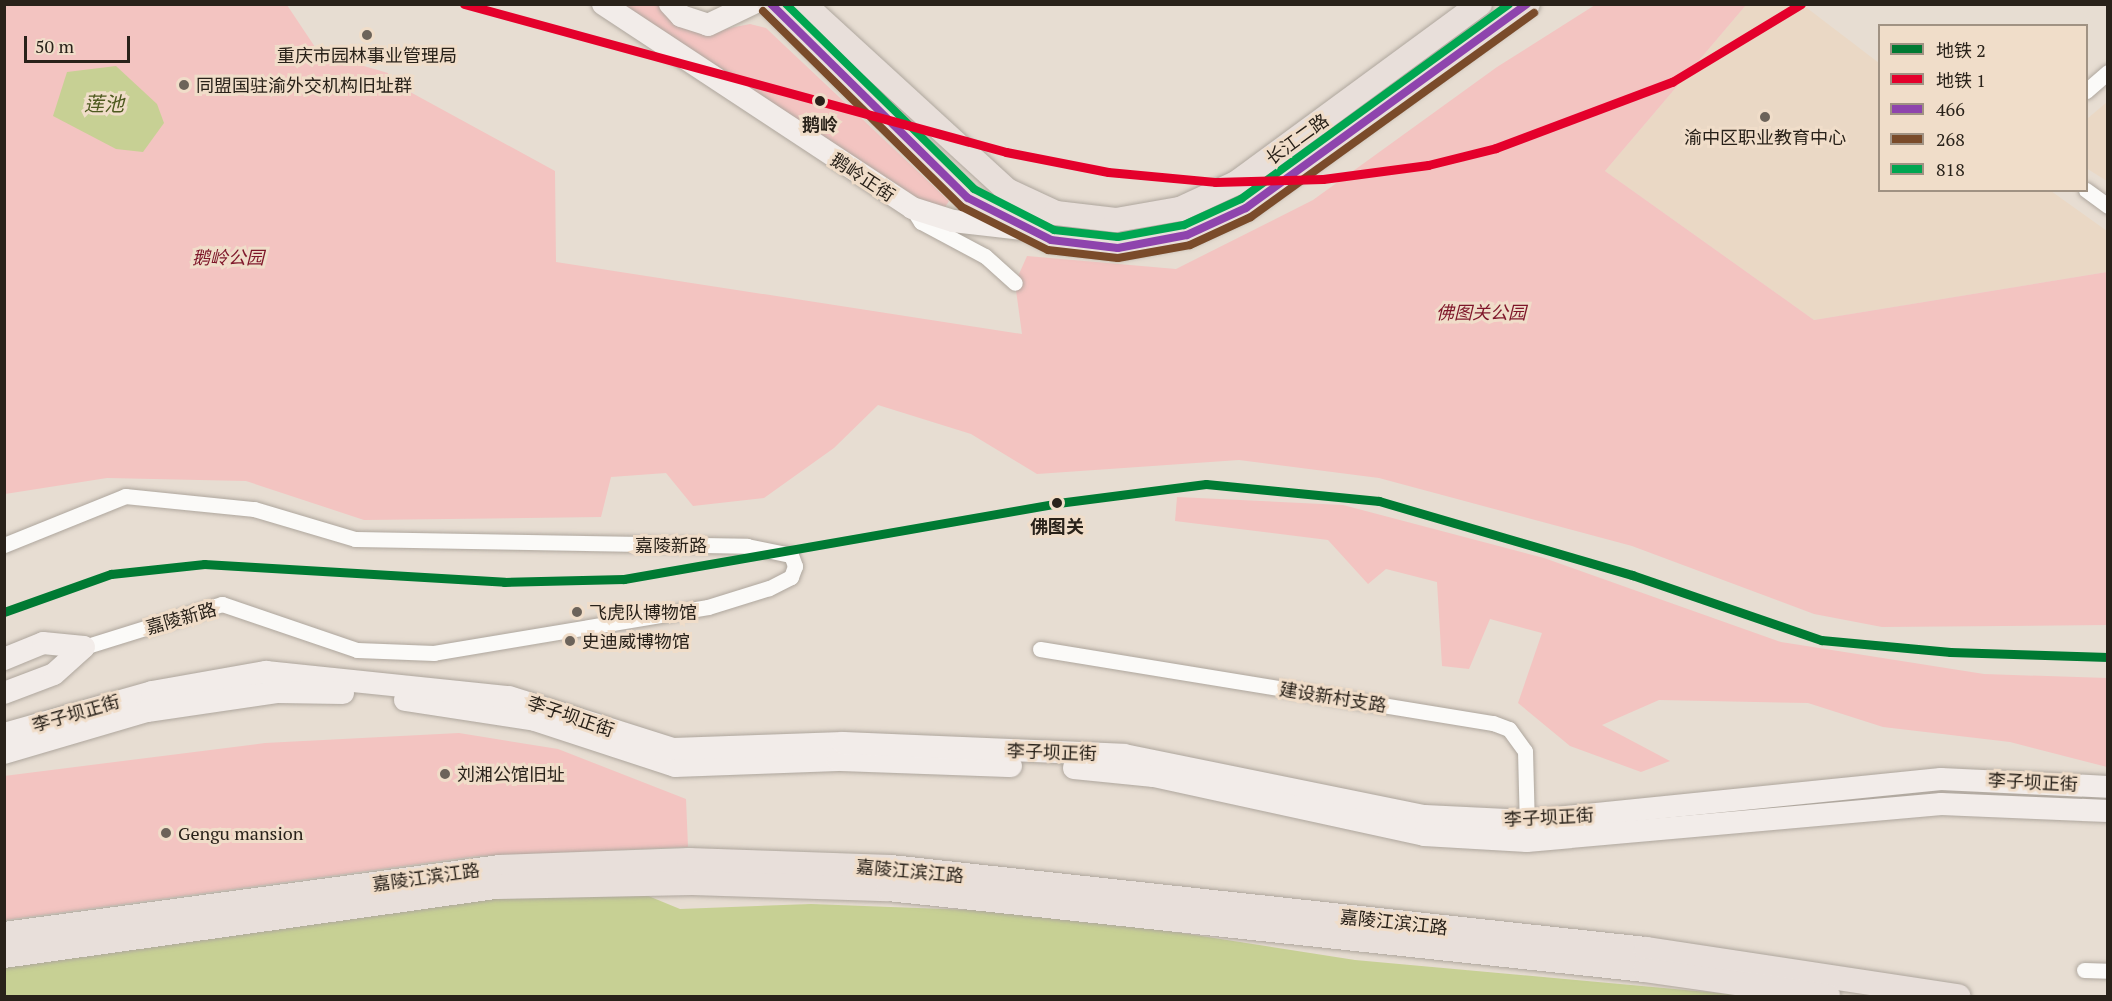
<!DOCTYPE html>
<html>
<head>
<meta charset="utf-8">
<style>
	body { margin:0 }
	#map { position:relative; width:2112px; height:1001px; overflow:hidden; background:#e7ddd2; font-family:"PT Serif","Noto Sans SC",serif }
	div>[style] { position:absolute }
	.built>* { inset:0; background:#ead8c5 }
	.green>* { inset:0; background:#f3c4c1 }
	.water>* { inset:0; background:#c7d094 }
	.roads { filter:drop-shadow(0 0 2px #aea69d) drop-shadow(0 0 2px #aea69d) }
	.street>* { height:15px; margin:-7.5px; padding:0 7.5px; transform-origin:7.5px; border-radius:7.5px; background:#fbfaf8 }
	.secondary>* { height:22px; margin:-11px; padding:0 11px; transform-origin:11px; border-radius:11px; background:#f2ece9 }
	.primary>* { height:24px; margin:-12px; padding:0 12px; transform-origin:12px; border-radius:12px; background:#e8dfda }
	.bus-1>* { height:8px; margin:-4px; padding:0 4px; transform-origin:4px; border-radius:4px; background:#8e44ad }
	.bus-2>* { height:8px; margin:-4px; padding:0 4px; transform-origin:4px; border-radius:4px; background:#7a4b2a }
	.bus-3>* { height:8px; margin:-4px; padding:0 4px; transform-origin:4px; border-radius:4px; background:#00a651 }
	.metro-1>* { height:9px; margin:-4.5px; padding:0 4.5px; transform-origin:4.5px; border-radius:4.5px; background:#007a33 }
	.metro-2>* { height:9px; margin:-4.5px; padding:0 4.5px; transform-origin:4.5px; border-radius:4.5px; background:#e4002b }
	.dots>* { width:16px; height:16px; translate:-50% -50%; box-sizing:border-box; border:3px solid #f0ddc9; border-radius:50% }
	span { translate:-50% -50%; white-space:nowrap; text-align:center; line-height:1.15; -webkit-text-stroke:6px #f0ddc9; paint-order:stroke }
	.poi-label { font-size:18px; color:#29221a }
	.left { translate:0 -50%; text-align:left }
	.stop-label { font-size:18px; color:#29221a; font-weight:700 }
	.street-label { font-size:18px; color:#29221a }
	.park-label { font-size:18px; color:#7e1629; font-style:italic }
	.water-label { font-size:20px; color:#4d591f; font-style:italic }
	.frame { position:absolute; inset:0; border:6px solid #29221a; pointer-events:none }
	.legend { position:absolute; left:1878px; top:24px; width:210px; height:168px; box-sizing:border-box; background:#f0ddc9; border:2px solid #a09283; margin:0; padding:8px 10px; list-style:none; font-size:18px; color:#29221a }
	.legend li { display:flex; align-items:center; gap:12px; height:30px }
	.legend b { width:30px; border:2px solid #a09283 }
	.scale { position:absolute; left:24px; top:36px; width:106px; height:27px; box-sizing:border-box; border:3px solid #29221a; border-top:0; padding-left:8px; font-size:18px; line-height:21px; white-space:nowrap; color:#29221a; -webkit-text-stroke:4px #f0ddc9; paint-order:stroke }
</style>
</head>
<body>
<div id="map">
	<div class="built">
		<i style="clip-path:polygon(1746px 5px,1803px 5px,1879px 63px,1880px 190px,2051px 191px,2107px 231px,2107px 272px,1814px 320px,1605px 171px)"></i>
		<i style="clip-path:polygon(2107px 102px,2107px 181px,2086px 168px,2087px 119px)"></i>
	</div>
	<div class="green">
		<i style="clip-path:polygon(5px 5px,287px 5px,319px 53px,388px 73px,390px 81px,555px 171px,556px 262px,1022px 334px,1015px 283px,1027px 256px,1176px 269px,1313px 200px,1497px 67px,1595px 5px,1746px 5px,1605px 171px,1814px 320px,2107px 272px,2107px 625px,1882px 627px,1814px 614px,1632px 546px,1379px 478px,1239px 460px,1037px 474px,971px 434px,878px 405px,834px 448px,764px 498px,693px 506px,666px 473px,611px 477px,601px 517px,364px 520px,246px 481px,107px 478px,5px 494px)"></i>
		<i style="clip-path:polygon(613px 5px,661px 5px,725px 29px,750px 24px,766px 28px,949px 201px,942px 212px,928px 208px)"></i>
		<i style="clip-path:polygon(1177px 497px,1343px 505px,1544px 558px,1781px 642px,1984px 674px,2107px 678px,2107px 767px,2010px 742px,1883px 727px,1808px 703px,1659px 700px,1602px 725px,1670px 761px,1641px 772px,1570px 746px,1518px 703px,1542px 633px,1490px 619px,1469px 669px,1442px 666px,1437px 582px,1386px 569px,1368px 584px,1328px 540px,1175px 521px)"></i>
		<i style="clip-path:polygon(459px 733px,558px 749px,686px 799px,688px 847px,477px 856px,5px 920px,4px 776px,265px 743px)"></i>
	</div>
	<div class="water">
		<i style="clip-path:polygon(116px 66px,157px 104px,164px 123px,143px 152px,116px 149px,53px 116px,67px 72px)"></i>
		<i style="clip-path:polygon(573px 865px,680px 909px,811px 904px,1054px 913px,1355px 960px,1751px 996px,5px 996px,5px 946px)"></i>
	</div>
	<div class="roads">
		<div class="street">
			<i style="left:2086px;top:91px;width:29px;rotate:-41deg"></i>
			<i style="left:2086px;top:190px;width:27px;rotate:36deg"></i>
			<i style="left:914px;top:211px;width:13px;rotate:58deg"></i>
			<i style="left:921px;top:222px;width:72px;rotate:28deg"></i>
			<i style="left:985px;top:256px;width:40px;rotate:42deg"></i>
			<i style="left:4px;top:545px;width:131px;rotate:-22deg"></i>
			<i style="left:125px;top:496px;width:130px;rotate:5.8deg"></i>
			<i style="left:254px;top:509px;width:105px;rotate:16.5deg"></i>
			<i style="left:355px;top:539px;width:392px;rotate:1deg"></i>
			<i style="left:747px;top:546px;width:45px;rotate:11.6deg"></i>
			<i style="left:791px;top:555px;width:12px;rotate:70deg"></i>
			<i style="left:795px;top:566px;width:12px;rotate:110deg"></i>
			<i style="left:791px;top:577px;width:25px;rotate:153deg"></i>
			<i style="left:769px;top:588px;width:64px;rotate:162.7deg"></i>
			<i style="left:708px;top:607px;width:278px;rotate:170.5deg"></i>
			<i style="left:434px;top:653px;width:77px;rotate:-177.8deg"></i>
			<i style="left:357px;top:650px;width:143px;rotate:-161.2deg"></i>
			<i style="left:222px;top:604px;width:145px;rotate:162.7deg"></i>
			<i style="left:1040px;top:649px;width:459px;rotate:9.3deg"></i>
			<i style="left:1493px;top:723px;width:17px;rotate:21deg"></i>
			<i style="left:1509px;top:729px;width:27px;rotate:54deg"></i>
			<i style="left:1525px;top:751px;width:78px;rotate:88.5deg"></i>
			<i style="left:2084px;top:970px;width:24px;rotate:2deg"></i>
		</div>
		<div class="secondary">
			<i style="left:603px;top:4px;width:370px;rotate:33.4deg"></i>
			<i style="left:912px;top:208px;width:43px;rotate:17.6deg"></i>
			<i style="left:953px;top:221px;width:68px;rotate:6.7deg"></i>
			<i style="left:670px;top:4px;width:16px;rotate:47deg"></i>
			<i style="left:681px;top:16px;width:28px;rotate:18deg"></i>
			<i style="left:708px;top:25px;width:49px;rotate:-25.5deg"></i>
			<i style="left:4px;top:659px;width:42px;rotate:-22.3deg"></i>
			<i style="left:43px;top:643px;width:41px;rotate:5.6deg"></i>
			<i style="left:4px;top:693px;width:53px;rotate:-20.8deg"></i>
			<i style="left:54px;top:674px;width:40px;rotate:-42deg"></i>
			<i style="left:405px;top:700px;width:132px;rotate:8.7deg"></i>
			<i style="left:535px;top:720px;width:147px;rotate:18.2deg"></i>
			<i style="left:675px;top:766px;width:163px;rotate:-2.1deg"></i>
			<i style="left:838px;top:760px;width:173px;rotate:2deg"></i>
			<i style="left:4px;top:734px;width:154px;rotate:-15.8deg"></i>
			<i style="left:152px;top:692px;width:116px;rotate:-10deg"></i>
			<i style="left:266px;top:672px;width:244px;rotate:5.9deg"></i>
			<i style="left:509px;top:697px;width:172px;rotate:17.6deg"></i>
			<i style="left:673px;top:749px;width:170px;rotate:-2deg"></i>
			<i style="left:843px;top:743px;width:281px;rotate:2.4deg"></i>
			<i style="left:1124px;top:755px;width:307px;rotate:11.5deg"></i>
			<i style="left:1425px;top:816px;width:102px;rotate:2.8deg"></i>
			<i style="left:1527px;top:821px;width:416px;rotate:-5.8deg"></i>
			<i style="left:1941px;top:779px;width:167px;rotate:2.7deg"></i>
			<i style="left:4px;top:753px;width:149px;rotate:-16.4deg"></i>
			<i style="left:147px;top:711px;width:131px;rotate:-8.3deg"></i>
			<i style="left:277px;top:692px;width:66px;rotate:0.9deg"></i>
			<i style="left:1074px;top:768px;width:80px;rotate:5.7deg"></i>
			<i style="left:1154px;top:776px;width:276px;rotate:12.3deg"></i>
			<i style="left:1424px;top:835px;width:103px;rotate:3.3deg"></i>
			<i style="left:1527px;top:841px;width:416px;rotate:-5.1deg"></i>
			<i style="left:1941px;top:804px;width:167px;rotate:2.4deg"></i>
		</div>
		<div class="primary">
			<i style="left:770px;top:4px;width:277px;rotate:44.4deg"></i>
			<i style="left:968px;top:198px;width:93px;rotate:26.8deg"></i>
			<i style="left:1051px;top:240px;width:67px;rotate:6.8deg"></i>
			<i style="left:1118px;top:248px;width:70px;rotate:-10.7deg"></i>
			<i style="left:1187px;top:235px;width:65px;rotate:-24.6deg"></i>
			<i style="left:1246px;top:208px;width:348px;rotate:-35.9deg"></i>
			<i style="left:804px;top:4px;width:275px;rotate:42.5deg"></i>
			<i style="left:1007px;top:190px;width:54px;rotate:25.1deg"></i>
			<i style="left:1056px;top:213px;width:60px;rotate:6.7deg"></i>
			<i style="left:1116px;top:220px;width:65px;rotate:-9.8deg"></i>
			<i style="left:1180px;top:209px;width:62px;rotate:-24.9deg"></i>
			<i style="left:1236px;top:183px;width:303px;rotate:-36.3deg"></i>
			<i style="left:4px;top:934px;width:500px;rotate:-7.7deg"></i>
			<i style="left:499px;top:867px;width:190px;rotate:-2.1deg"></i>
			<i style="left:689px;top:860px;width:202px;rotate:2deg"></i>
			<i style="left:891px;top:867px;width:759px;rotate:6.2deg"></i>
			<i style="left:1646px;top:949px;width:316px;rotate:8.6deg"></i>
			<i style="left:4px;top:956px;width:498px;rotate:-8deg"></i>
			<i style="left:497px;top:887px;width:195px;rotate:-1.2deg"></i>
			<i style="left:692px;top:883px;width:196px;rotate:1.8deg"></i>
			<i style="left:888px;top:889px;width:761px;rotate:6.11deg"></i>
			<i style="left:1645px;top:970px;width:185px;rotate:8.1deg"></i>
		</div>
	</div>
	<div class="bus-1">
		<i style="left:771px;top:4px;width:276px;rotate:44.6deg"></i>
		<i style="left:968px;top:198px;width:93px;rotate:26.8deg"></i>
		<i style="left:1051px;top:240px;width:67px;rotate:6.8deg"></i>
		<i style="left:1118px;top:248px;width:70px;rotate:-10.7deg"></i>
		<i style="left:1187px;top:235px;width:65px;rotate:-24.6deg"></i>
		<i style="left:1246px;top:208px;width:347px;rotate:-36deg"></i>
	</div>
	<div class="bus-2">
		<i style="left:763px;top:11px;width:279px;rotate:44.6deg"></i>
		<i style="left:962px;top:207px;width:96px;rotate:26.6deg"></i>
		<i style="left:1048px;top:250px;width:70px;rotate:6.5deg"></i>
		<i style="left:1118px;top:258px;width:73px;rotate:-10.2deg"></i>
		<i style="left:1190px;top:245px;width:67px;rotate:-24.7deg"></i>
		<i style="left:1251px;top:217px;width:349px;rotate:-35.8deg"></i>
	</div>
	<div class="bus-3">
		<i style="left:786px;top:4px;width:264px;rotate:44.5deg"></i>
		<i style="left:974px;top:189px;width:90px;rotate:27.1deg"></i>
		<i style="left:1054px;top:230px;width:64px;rotate:6.2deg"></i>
		<i style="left:1118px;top:237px;width:67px;rotate:-10.3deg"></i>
		<i style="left:1184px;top:225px;width:63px;rotate:-24.5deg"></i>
		<i style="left:1241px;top:199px;width:331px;rotate:-36deg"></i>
	</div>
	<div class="metro-1">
		<i style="left:4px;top:612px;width:114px;rotate:-19.6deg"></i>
		<i style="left:111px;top:574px;width:94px;rotate:-6.1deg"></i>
		<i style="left:204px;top:564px;width:301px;rotate:3.4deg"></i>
		<i style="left:504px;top:582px;width:120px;rotate:-1.4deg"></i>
		<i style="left:624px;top:579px;width:441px;rotate:-9.9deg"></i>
		<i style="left:1058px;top:503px;width:149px;rotate:-7.3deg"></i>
		<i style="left:1206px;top:484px;width:174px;rotate:5.6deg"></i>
		<i style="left:1379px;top:501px;width:264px;rotate:16.3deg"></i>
		<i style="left:1632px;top:575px;width:200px;rotate:19deg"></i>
		<i style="left:1821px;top:640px;width:130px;rotate:5.3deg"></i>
		<i style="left:1950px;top:652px;width:158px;rotate:1.8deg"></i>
	</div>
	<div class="metro-2">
		<i style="left:464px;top:4px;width:562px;rotate:15.27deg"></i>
		<i style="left:1006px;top:152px;width:104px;rotate:11.1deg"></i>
		<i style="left:1108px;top:172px;width:107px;rotate:5.3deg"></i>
		<i style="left:1215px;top:182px;width:108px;rotate:-1.6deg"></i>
		<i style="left:1323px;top:179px;width:106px;rotate:-7.6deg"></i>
		<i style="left:1428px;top:165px;width:70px;rotate:-14deg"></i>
		<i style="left:1496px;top:148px;width:188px;rotate:-20.6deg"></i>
		<i style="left:1672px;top:82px;width:151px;rotate:-31.2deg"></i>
	</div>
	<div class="dots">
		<i style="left:367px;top:35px;background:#6c635a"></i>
		<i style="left:184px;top:85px;background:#6c635a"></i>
		<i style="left:820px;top:101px;background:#29221a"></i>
		<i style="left:1765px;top:117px;background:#6c635a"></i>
		<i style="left:1057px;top:503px;background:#29221a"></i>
		<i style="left:577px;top:612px;background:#6c635a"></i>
		<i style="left:570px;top:641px;background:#6c635a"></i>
		<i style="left:445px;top:774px;background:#6c635a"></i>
		<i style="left:166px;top:833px;background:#6c635a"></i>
	</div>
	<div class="poi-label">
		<span style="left:367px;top:55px">重庆市园林事业管理局</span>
		<span class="left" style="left:196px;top:85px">同盟国驻渝外交机构旧址群</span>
		<span style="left:1765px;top:137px">渝中区职业教育中心</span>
		<span class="left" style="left:589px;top:612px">飞虎队博物馆</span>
		<span class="left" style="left:582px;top:641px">史迪威博物馆</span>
		<span class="left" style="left:457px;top:774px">刘湘公馆旧址</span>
		<span class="left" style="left:178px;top:833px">Gengu mansion</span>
	</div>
	<div class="stop-label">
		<span style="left:820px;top:124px">鹅岭</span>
		<span style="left:1057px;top:526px">佛图关</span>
	</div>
	<div class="street-label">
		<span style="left:1297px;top:139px;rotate:-36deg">长江二路</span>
		<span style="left:863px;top:177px;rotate:33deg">鹅岭正街</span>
		<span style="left:671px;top:545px">嘉陵新路</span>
		<span style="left:181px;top:618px;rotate:-16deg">嘉陵新路</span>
		<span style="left:1333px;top:697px;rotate:9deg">建设新村支路</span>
		<span style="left:76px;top:713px;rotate:-16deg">李子坝正街</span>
		<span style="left:571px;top:716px;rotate:19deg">李子坝正街</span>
		<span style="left:1052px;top:752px;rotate:2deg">李子坝正街</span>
		<span style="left:2033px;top:782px;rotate:3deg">李子坝正街</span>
		<span style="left:1549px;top:817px;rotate:-3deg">李子坝正街</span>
		<span style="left:910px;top:871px;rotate:5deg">嘉陵江滨江路</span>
		<span style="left:426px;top:877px;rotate:-8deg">嘉陵江滨江路</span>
		<span style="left:1394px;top:922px;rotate:6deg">嘉陵江滨江路</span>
	</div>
	<div class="park-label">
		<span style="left:228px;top:257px">鹅岭公园</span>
		<span style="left:1481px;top:312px">佛图关公园</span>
	</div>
	<div class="water-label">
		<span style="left:104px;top:103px">莲池</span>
	</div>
	<div class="frame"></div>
	<ul class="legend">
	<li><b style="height:8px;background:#007a33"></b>地铁 2</li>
	<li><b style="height:8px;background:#e4002b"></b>地铁 1</li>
	<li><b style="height:8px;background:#8e44ad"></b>466</li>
	<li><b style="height:8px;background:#7a4b2a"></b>268</li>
	<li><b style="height:8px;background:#00a651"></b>818</li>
	</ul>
	<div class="scale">50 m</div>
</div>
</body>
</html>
